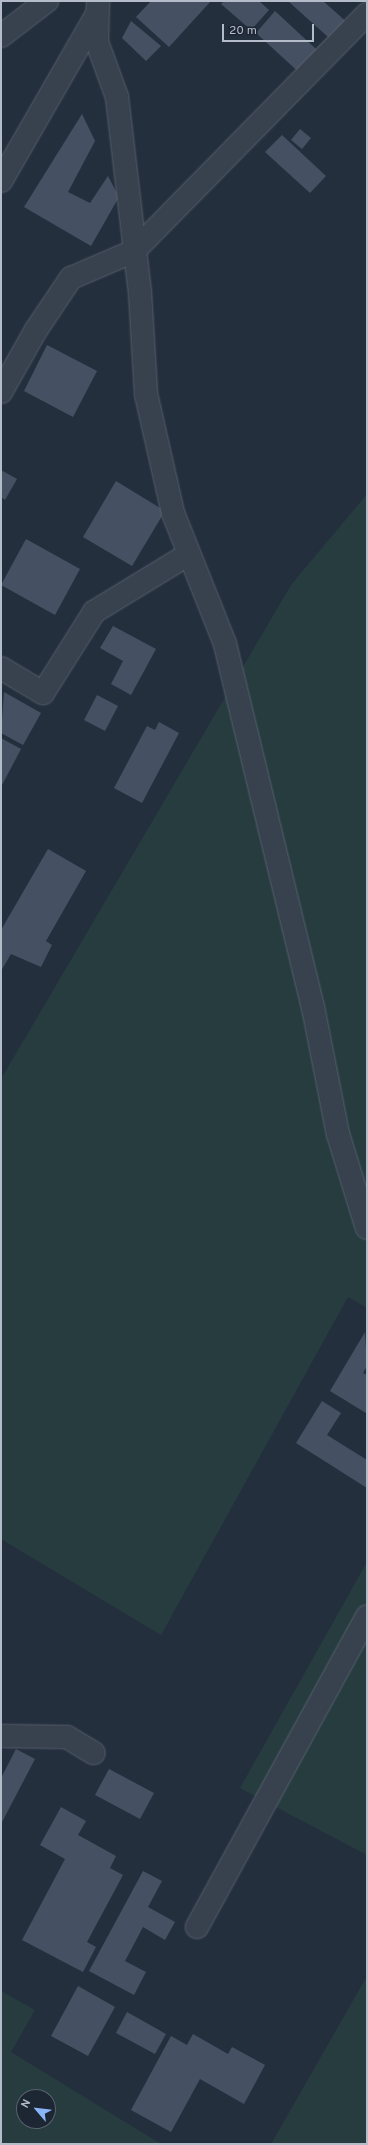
<!DOCTYPE html>
<html>
<head>
<meta charset="utf-8">
<style>
	body { margin:0 }
	#map { position:relative; width:368px; height:2145px; overflow:hidden; background:#242f3e; font-family:Overpass,sans-serif }
	div>[style] { position:absolute }
	.green>* { inset:0; background:#263c3f }
	.building>* { inset:0; background:#455162 }
	.roads { filter:drop-shadow(0 0 1px #565f6c) drop-shadow(0 0 1px #565f6c) }
	.minor>* { height:22px; margin:-11px; padding:0 11px; transform-origin:11px; border-radius:11px; background:#38414e }
	span { translate:-50% -50%; white-space:nowrap; text-align:center; line-height:1.15; -webkit-text-stroke:3.5px #1d2633; paint-order:stroke }
	.frame { position:absolute; inset:0; border:2px solid #b4bcc9; pointer-events:none }
	.north { position:absolute; left:16px; top:2089px; width:40px; height:40px; box-sizing:border-box; background:#1d2633; border:1px solid #59626f; border-radius:50%; rotate:298deg; font-size:11px; font-weight:700; line-height:16px; text-align:center; color:#b4bcc9 }
	.north::after { content:''; display:block; margin:auto; width:14px; height:18px; background:#8ab4f8; clip-path:polygon(50% 0,100% 100%,50% 72%,0 100%) }
	.scale { position:absolute; left:222px; top:24px; width:92px; height:18px; box-sizing:border-box; border:2px solid #b4bcc9; border-top:0; padding-left:5px; font-size:12px; line-height:14px; white-space:nowrap; color:#b4bcc9; -webkit-text-stroke:3px #1d2633; paint-order:stroke }
</style>
</head>
<body>
<div id="map">
	<div class="green">
		<i style="clip-path:polygon(367px 494px,367px 1308px,348px 1297px,161px 1635px,1px 1539px,1px 1079px,291px 585px)"></i>
		<i style="clip-path:polygon(367px 1562px,367px 1855px,240px 1788px)"></i>
		<i style="clip-path:polygon(367px 1976px,367px 2144px,271px 2144px)"></i>
		<i style="clip-path:polygon(evenodd,1px 1991px,35px 2010px,11px 2052px,161px 2144px,1px 2144px,1px 1991px,24px 2097px,48px 2097px,48px 2121px,24px 2121px,24px 2097px)"></i>
	</div>
	<div class="building">
		<i style="clip-path:polygon(151px 1px,211px 1px,169px 47px,136px 17px)"></i>
		<i style="clip-path:polygon(224px 1px,259px 1px,269px 10px,251px 30px,221px 4px)"></i>
		<i style="clip-path:polygon(288px 1px,323px 1px,350px 25px,303px 76px,256px 33px,275px 11px,316px 49px,328px 37px)"></i>
		<i style="clip-path:polygon(131px 21px,161px 46px,146px 61px,122px 38px)"></i>
		<i style="clip-path:polygon(82px 114px,95px 141px,68px 192px,90px 203px,108px 176px,119px 197px,91px 246px,24px 207px)"></i>
		<i style="clip-path:polygon(300px 129px,311px 138px,302px 149px,291px 140px)"></i>
		<i style="clip-path:polygon(282px 135px,326px 176px,310px 193px,265px 152px)"></i>
		<i style="clip-path:polygon(47px 345px,97px 371px,73px 417px,24px 391px)"></i>
		<i style="clip-path:polygon(1px 470px,17px 479px,5px 500px,1px 497px)"></i>
		<i style="clip-path:polygon(116px 481px,165px 511px,132px 566px,83px 537px)"></i>
		<i style="clip-path:polygon(26px 539px,80px 569px,55px 615px,1px 585px)"></i>
		<i style="clip-path:polygon(113px 626px,156px 649px,131px 695px,111px 684px,123px 661px,100px 648px)"></i>
		<i style="clip-path:polygon(4px 692px,41px 713px,23px 745px,1px 733px)"></i>
		<i style="clip-path:polygon(97px 695px,118px 706px,105px 731px,84px 720px)"></i>
		<i style="clip-path:polygon(159px 722px,179px 733px,142px 803px,114px 788px,147px 726px,155px 730px)"></i>
		<i style="clip-path:polygon(1px 738px,21px 749px,1px 787px)"></i>
		<i style="clip-path:polygon(48px 849px,86px 871px,46px 941px,52px 945px,41px 967px,11px 954px,1px 971px,1px 930px)"></i>
		<i style="clip-path:polygon(365px 1332px,367px 1366px,363px 1373px,367px 1375px,366px 1413px,330px 1391px)"></i>
		<i style="clip-path:polygon(322px 1401px,341px 1413px,327px 1435px,367px 1460px,367px 1488px,296px 1443px)"></i>
		<i style="clip-path:polygon(16px 1749px,35px 1759px,1px 1824px,1px 1778px)"></i>
		<i style="clip-path:polygon(109px 1769px,154px 1793px,140px 1819px,95px 1795px)"></i>
		<i style="clip-path:polygon(61px 1807px,86px 1821px,78px 1835px,116px 1856px,110px 1868px,123px 1875px,87px 1942px,96px 1947px,83px 1972px,22px 1940px,65px 1859px,40px 1845px)"></i>
		<i style="clip-path:polygon(143px 1871px,162px 1881px,148px 1907px,175px 1922px,165px 1940px,143px 1927px,125px 1961px,146px 1972px,134px 1995px,89px 1971px)"></i>
		<i style="clip-path:polygon(78px 1986px,115px 2007px,88px 2056px,51px 2036px)"></i>
		<i style="clip-path:polygon(127px 2012px,166px 2034px,155px 2054px,116px 2033px)"></i>
		<i style="clip-path:polygon(193px 2034px,228px 2054px,232px 2047px,265px 2065px,244px 2104px,200px 2079px,171px 2132px,131px 2110px,171px 2036px,187px 2045px)"></i>
	</div>
	<div class="roads">
		<div class="minor">
			<i style="left:98px;top:1px;width:41px;rotate:91.4deg"></i>
			<i style="left:97px;top:42px;width:59px;rotate:70deg"></i>
			<i style="left:117px;top:97px;width:196px;rotate:83.3deg"></i>
			<i style="left:140px;top:292px;width:102px;rotate:86.6deg"></i>
			<i style="left:146px;top:394px;width:122px;rotate:77.2deg"></i>
			<i style="left:173px;top:513px;width:141px;rotate:68.3deg"></i>
			<i style="left:225px;top:644px;width:374px;rotate:76.4deg"></i>
			<i style="left:313px;top:1007px;width:129px;rotate:78.9deg"></i>
			<i style="left:338px;top:1134px;width:98px;rotate:72.9deg"></i>
			<i style="left:1px;top:36px;width:58px;rotate:-37.3deg"></i>
			<i style="left:1px;top:181px;width:193px;rotate:-60.1deg"></i>
			<i style="left:1px;top:392px;width:71px;rotate:-60.6deg"></i>
			<i style="left:36px;top:330px;width:63px;rotate:-56.1deg"></i>
			<i style="left:71px;top:278px;width:69px;rotate:-23.2deg"></i>
			<i style="left:134px;top:251px;width:332px;rotate:-45.5deg"></i>
			<i style="left:1px;top:668px;width:49px;rotate:30.8deg"></i>
			<i style="left:43px;top:693px;width:96px;rotate:-57.8deg"></i>
			<i style="left:94px;top:612px;width:111px;rotate:-31.4deg"></i>
			<i style="left:1px;top:1736px;width:66px;rotate:0.9deg"></i>
			<i style="left:67px;top:1737px;width:31px;rotate:31deg"></i>
			<i style="left:197px;top:1927px;width:354px;rotate:-61.3deg"></i>
		</div>
	</div>
	<div class="frame"></div>
	<div class="north">N</div>
	<div class="scale">20 m</div>
</div>
</body>
</html>
